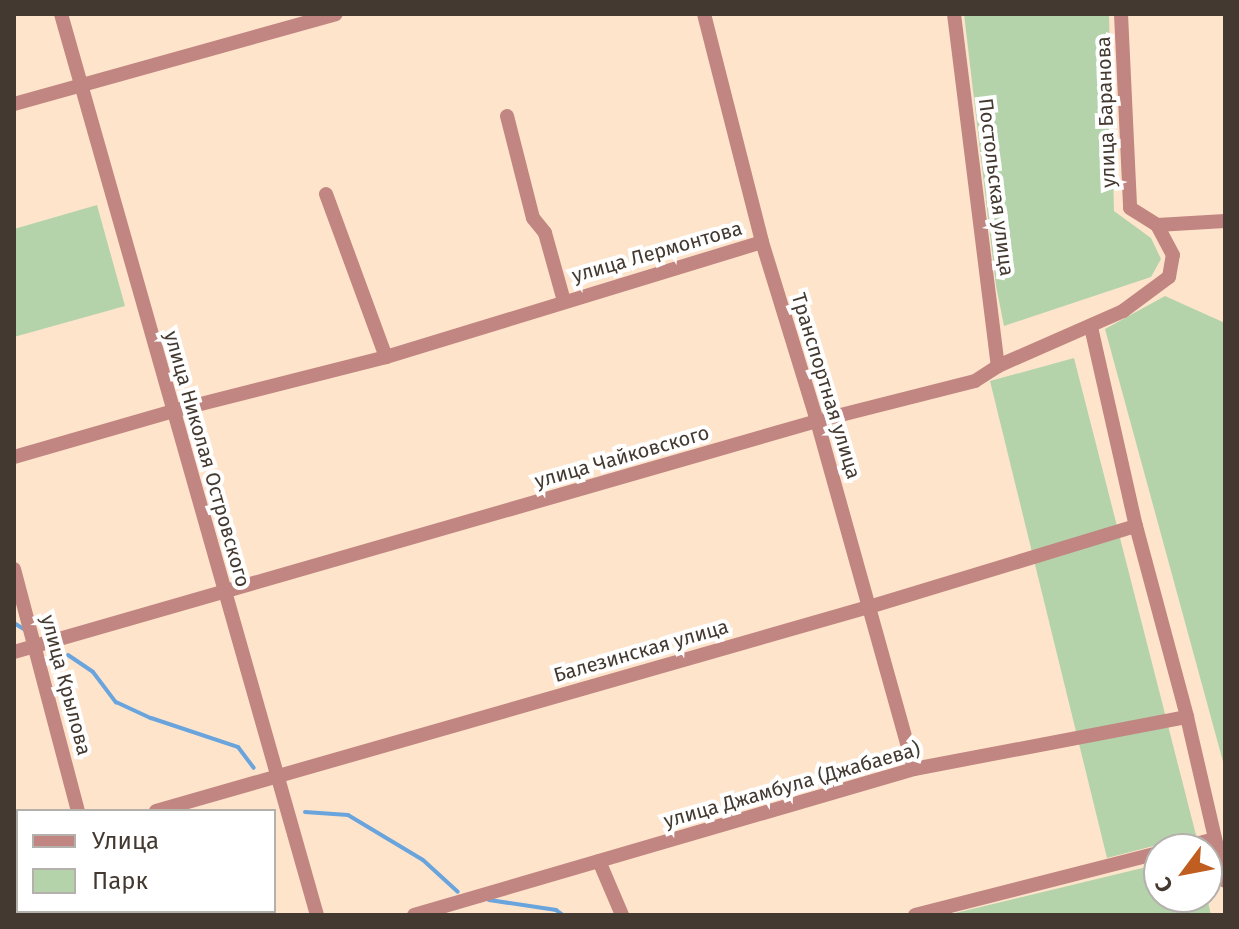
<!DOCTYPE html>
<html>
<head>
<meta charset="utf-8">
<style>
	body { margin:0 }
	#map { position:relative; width:1239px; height:929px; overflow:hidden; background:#ffe4cc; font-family:"Fira Sans",sans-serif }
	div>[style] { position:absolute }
	.green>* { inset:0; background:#b5d3ab }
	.stream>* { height:4px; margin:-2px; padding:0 2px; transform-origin:2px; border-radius:2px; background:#6aa4dc }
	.minor>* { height:14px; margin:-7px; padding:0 7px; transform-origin:7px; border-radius:7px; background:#c18681 }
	span { translate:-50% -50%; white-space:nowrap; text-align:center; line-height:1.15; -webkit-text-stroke:8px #fff; paint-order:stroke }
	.street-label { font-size:20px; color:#433930 }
	.frame { position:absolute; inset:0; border:16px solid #433930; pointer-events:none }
	.legend { position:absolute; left:16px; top:809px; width:260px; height:104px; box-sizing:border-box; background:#fff; border:2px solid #b4b0ac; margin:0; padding:10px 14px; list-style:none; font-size:24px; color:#433930 }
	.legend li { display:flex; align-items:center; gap:16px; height:40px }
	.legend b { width:40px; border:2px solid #b4b0ac }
	.north { position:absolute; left:1143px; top:833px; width:80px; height:80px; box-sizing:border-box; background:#fff; border:2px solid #b4b0ac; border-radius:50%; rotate:238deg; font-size:22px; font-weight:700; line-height:32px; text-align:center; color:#433930 }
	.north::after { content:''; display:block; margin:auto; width:28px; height:36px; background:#bf5e20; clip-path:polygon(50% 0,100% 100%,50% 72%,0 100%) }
</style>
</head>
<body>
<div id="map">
	<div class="green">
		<i style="clip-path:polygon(964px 14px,1109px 14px,1114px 211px,1151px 238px,1161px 259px,1151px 277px,1004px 326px,996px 286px)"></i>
		<i style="clip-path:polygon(97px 205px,125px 306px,14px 337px,14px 229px)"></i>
		<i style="clip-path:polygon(1165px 296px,1225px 323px,1225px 769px,1105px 329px)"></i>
		<i style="clip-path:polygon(1074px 358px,1196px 835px,1107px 858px,990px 381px)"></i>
		<i style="clip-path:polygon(1159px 864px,1159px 897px,1207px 897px,1211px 915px,947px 915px)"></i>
	</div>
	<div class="stream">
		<i style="left:14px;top:623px;width:13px;rotate:32deg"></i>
		<i style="left:68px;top:655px;width:30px;rotate:34deg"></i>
		<i style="left:93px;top:672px;width:38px;rotate:53deg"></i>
		<i style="left:116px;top:702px;width:38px;rotate:25deg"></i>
		<i style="left:151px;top:718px;width:92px;rotate:18.4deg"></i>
		<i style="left:238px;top:747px;width:26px;rotate:53deg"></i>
		<i style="left:305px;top:812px;width:43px;rotate:4deg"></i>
		<i style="left:348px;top:815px;width:87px;rotate:31deg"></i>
		<i style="left:423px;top:860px;width:47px;rotate:42.4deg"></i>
		<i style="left:489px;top:900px;width:68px;rotate:8.5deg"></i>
		<i style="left:556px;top:910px;width:9px;rotate:36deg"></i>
	</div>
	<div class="minor">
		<i style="left:61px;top:14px;width:937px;rotate:74.14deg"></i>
		<i style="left:704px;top:14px;width:235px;rotate:75.7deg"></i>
		<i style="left:762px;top:242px;width:187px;rotate:72.9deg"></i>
		<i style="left:817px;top:421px;width:361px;rotate:74.4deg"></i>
		<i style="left:954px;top:14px;width:355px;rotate:82.9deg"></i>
		<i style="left:1121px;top:14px;width:194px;rotate:87.3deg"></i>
		<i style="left:1130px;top:208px;width:32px;rotate:32deg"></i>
		<i style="left:1157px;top:225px;width:68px;rotate:-3.4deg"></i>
		<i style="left:14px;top:104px;width:334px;rotate:-15.6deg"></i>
		<i style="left:507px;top:116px;width:105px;rotate:75.7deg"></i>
		<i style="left:533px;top:218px;width:19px;rotate:51deg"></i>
		<i style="left:545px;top:233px;width:71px;rotate:74.4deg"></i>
		<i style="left:326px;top:194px;width:174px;rotate:69.8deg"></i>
		<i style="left:1091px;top:327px;width:204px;rotate:77.3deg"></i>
		<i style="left:1136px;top:526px;width:198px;rotate:75deg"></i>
		<i style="left:1187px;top:717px;width:168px;rotate:77deg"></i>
		<i style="left:14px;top:457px;width:166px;rotate:-16.1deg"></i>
		<i style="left:173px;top:411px;width:220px;rotate:-14.2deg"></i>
		<i style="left:386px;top:357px;width:393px;rotate:-17deg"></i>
		<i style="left:14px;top:569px;width:250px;rotate:75.2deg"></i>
		<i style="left:14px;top:652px;width:836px;rotate:-16.05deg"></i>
		<i style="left:817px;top:421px;width:163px;rotate:-14.2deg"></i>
		<i style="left:975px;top:381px;width:27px;rotate:-33deg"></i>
		<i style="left:998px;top:366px;width:137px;rotate:-23.7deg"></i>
		<i style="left:1123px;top:311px;width:57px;rotate:-36.5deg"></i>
		<i style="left:1169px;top:277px;width:22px;rotate:-80deg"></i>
		<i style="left:1173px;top:255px;width:34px;rotate:-118deg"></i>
		<i style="left:156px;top:811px;width:742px;rotate:-15.97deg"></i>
		<i style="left:869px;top:607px;width:279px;rotate:-16.9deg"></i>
		<i style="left:1177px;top:849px;width:39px;rotate:-15deg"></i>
		<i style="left:14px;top:850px;width:4px;rotate:-14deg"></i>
		<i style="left:599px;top:861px;width:59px;rotate:66.9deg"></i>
		<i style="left:104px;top:911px;width:4px;rotate:76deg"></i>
		<i style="left:414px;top:915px;width:521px;rotate:-16.28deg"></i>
		<i style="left:914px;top:769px;width:278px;rotate:-10.8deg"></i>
		<i style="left:915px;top:915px;width:252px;rotate:-14.3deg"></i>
	</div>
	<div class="street-label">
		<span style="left:1106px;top:112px;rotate:-92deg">улица Баранова</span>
		<span style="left:996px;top:187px;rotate:83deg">Постольская улица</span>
		<span style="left:657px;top:252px;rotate:-16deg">улица Лермонтова</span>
		<span style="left:826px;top:386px;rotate:73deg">Транспортная улица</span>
		<span style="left:622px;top:457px;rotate:-16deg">улица Чайковского</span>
		<span style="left:207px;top:459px;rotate:74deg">улица Николая Островского</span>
		<span style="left:641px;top:651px;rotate:-16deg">Балезинская улица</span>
		<span style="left:66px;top:685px;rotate:75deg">улица Крылова</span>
		<span style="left:792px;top:785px;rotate:-16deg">улица Джамбула (Джабаева)</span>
	</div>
	<div class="frame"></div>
	<ul class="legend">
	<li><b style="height:10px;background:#c18681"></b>Улица</li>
	<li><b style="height:22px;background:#b5d3ab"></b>Парк</li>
	</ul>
	<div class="north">С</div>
</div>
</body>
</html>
